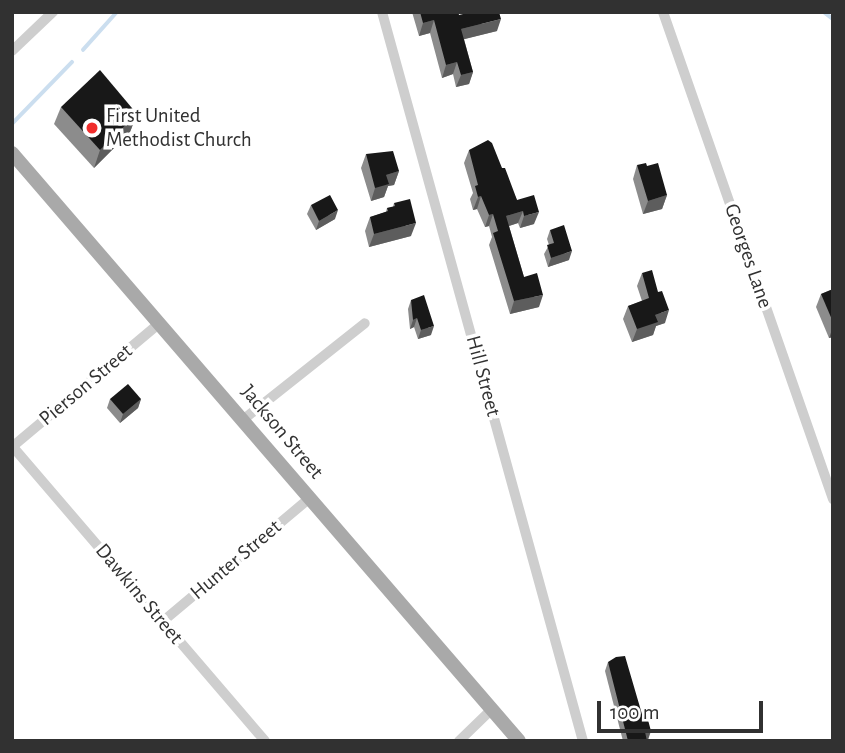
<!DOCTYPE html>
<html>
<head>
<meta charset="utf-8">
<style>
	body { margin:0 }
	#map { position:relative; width:845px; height:753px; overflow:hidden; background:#fff; font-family:"Alegreya Sans",sans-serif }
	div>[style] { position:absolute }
	.stream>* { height:3.5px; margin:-1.75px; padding:0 1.75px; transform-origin:1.75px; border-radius:1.75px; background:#cbdeef }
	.minor>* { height:10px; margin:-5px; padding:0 5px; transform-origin:5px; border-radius:5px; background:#cecece }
	.major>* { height:14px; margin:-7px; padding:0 7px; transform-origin:7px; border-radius:7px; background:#a9a9a9 }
	.wall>* { inset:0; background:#8c8c8c }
	.shaded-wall>* { inset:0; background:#5d5d5d }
	.building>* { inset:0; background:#181818 }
	.dots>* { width:19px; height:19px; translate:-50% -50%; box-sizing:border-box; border:4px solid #fff; border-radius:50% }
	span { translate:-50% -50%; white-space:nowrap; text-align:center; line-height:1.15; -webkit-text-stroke:7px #fff; paint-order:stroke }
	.poi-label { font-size:21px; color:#313131 }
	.left { translate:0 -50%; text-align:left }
	.street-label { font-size:21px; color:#313131 }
	.frame { position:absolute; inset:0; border:14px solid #313131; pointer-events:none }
	.scale { position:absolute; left:597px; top:701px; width:166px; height:32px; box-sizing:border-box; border:4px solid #313131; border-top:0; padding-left:9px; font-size:21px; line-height:24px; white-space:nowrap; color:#313131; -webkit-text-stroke:5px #fff; paint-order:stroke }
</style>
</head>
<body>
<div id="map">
	<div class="stream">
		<i style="left:824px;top:12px;width:11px;rotate:38deg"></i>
		<i style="left:83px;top:50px;width:51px;rotate:-48.2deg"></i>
		<i style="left:12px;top:124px;width:86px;rotate:-45.9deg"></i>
	</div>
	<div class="minor">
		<i style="left:382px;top:12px;width:756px;rotate:74.59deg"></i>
		<i style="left:663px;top:12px;width:516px;rotate:70.76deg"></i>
		<i style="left:12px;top:51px;width:57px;rotate:-43.6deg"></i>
		<i style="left:244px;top:419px;width:154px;rotate:-38.4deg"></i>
		<i style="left:12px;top:447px;width:193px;rotate:-40deg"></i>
		<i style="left:13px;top:447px;width:387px;rotate:49.4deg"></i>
		<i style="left:162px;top:622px;width:193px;rotate:-40deg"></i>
		<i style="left:459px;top:741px;width:46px;rotate:-44.1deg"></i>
	</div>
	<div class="major">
		<i style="left:12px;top:153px;width:776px;rotate:49.23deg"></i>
	</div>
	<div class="wall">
		<i style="clip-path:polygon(412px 12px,458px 12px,459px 15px,497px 31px,464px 39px,473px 72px,469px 84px,456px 87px,453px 74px,442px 78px,430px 33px,419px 36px)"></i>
		<i style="clip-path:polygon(61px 107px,137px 114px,130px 132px,94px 168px,54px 124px)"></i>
		<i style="clip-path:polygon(469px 150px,502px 168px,517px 200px,534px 224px,520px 228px,518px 223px,509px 226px,524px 277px,539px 307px,510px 314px,489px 245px,492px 237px,489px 226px,485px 227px,477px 209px,473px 210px,470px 199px,473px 193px,464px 163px)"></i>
		<i style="clip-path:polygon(366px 154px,399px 171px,394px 185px,388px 186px,384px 197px,371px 201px,361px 168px)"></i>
		<i style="clip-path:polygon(637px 165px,667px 195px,662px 209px,643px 214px,633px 179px)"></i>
		<i style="clip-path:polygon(394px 203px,411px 236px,369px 247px,365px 231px,370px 217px,386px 212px,387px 208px,393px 207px)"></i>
		<i style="clip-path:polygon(311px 205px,335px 219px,316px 230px,307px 214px)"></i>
		<i style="clip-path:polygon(550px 230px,569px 260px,548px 267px,544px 254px,549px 245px,547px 239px)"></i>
		<i style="clip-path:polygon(642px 273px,665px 323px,656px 326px,653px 335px,632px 342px,623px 319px,628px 306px,642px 301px,637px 286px)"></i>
		<i style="clip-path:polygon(833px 289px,833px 337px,829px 338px,816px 307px,821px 294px)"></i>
		<i style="clip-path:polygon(411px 300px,431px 335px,418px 339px,414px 327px,410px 329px,408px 309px)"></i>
		<i style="clip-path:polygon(110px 399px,141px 399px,138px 408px,120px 423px,107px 408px)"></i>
		<i style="clip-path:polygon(608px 662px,648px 740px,647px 741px,623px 741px,605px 671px)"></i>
	</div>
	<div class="shaded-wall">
		<i style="clip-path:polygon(501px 19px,497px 31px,457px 41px,461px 29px)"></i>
		<i style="clip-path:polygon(434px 20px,430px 33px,419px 36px,423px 23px)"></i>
		<i style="clip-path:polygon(457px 62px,453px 74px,442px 78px,446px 65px)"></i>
		<i style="clip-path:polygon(473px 72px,469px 84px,456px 87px,461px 75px)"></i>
		<i style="clip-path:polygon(137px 114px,130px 132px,94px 168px,100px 150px)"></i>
		<i style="clip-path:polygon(399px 171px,394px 185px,388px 186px,384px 197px,371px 201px,375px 188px,386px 175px)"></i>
		<i style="clip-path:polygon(667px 195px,662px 209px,643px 214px,648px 201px)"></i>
		<i style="clip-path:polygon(481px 196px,477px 209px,473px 210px,478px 197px)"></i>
		<i style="clip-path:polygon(338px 210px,335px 219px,316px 230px,319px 221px)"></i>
		<i style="clip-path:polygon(523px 211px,518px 223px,502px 228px,506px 216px)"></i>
		<i style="clip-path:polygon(539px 212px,534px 224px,520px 228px,524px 216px)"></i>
		<i style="clip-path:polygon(493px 214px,489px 226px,485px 227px,489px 215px)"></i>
		<i style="clip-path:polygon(416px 223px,411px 236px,369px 247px,374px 234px)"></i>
		<i style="clip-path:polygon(572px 251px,569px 260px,548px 267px,551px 258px)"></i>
		<i style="clip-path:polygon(543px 295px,539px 307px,510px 314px,514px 301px)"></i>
		<i style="clip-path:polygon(669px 310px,665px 323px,656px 326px,653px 335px,632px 342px,637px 329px,655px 315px)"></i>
		<i style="clip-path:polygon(417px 318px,414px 327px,410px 329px,413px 320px)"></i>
		<i style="clip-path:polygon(434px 326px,431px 335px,418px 339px,421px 330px)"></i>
		<i style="clip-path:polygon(833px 327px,833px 337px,829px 338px)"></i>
		<i style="clip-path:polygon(141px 399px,138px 408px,120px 423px,123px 414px)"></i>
		<i style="clip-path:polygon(651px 731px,648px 740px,644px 741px,645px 732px)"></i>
	</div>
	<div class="building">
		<i style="clip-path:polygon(420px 12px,458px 12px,459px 15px,471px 12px,499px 12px,501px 19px,461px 29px,473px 72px,461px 75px,457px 62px,446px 65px,434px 20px,423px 23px)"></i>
		<i style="clip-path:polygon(100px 70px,137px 114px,100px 150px,61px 107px)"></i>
		<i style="clip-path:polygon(488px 140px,492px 143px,502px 168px,505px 168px,517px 200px,534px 195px,539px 212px,524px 216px,523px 211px,506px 216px,524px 277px,537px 273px,543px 295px,514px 301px,493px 233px,498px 231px,493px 214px,489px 215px,481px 196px,478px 197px,475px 186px,478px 185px,469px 150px)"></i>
		<i style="clip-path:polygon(393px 151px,399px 171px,386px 175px,389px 184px,375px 188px,366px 154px)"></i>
		<i style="clip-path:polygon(646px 163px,647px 166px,658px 163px,667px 195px,648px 201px,637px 165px)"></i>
		<i style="clip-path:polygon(330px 195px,338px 210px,319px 221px,311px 205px)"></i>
		<i style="clip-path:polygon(410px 199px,416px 223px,374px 234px,370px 217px,388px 211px,387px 208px,395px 206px,394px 203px)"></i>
		<i style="clip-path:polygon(564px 225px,572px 251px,551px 258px,547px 245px,554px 243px,550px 230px)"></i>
		<i style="clip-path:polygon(652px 270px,658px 292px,662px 291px,669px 310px,655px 315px,658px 322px,637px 329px,628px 306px,649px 298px,642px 273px)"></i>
		<i style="clip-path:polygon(833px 289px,833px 322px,821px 294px)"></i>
		<i style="clip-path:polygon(424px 295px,434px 326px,421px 330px,417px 318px,413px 320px,411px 300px)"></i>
		<i style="clip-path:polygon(128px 384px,141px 399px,123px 414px,110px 399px)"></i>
		<i style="clip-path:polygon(625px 656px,644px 721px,648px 720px,651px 731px,645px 732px,647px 741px,628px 741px,608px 662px,616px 657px)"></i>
	</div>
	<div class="dots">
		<i style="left:92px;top:128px;background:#f02d2c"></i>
	</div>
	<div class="poi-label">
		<span class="left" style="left:106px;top:128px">First United<br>Methodist Church</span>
	</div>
	<div class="street-label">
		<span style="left:748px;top:256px;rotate:71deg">Georges Lane</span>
		<span style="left:483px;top:376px;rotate:75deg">Hill Street</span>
		<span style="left:86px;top:385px;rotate:-40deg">Pierson Street</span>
		<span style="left:282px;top:432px;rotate:50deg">Jackson Street</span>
		<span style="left:236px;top:560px;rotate:-40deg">Hunter Street</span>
		<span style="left:139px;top:594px;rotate:50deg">Dawkins Street</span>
	</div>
	<div class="frame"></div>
	<div class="scale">100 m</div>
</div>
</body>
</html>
